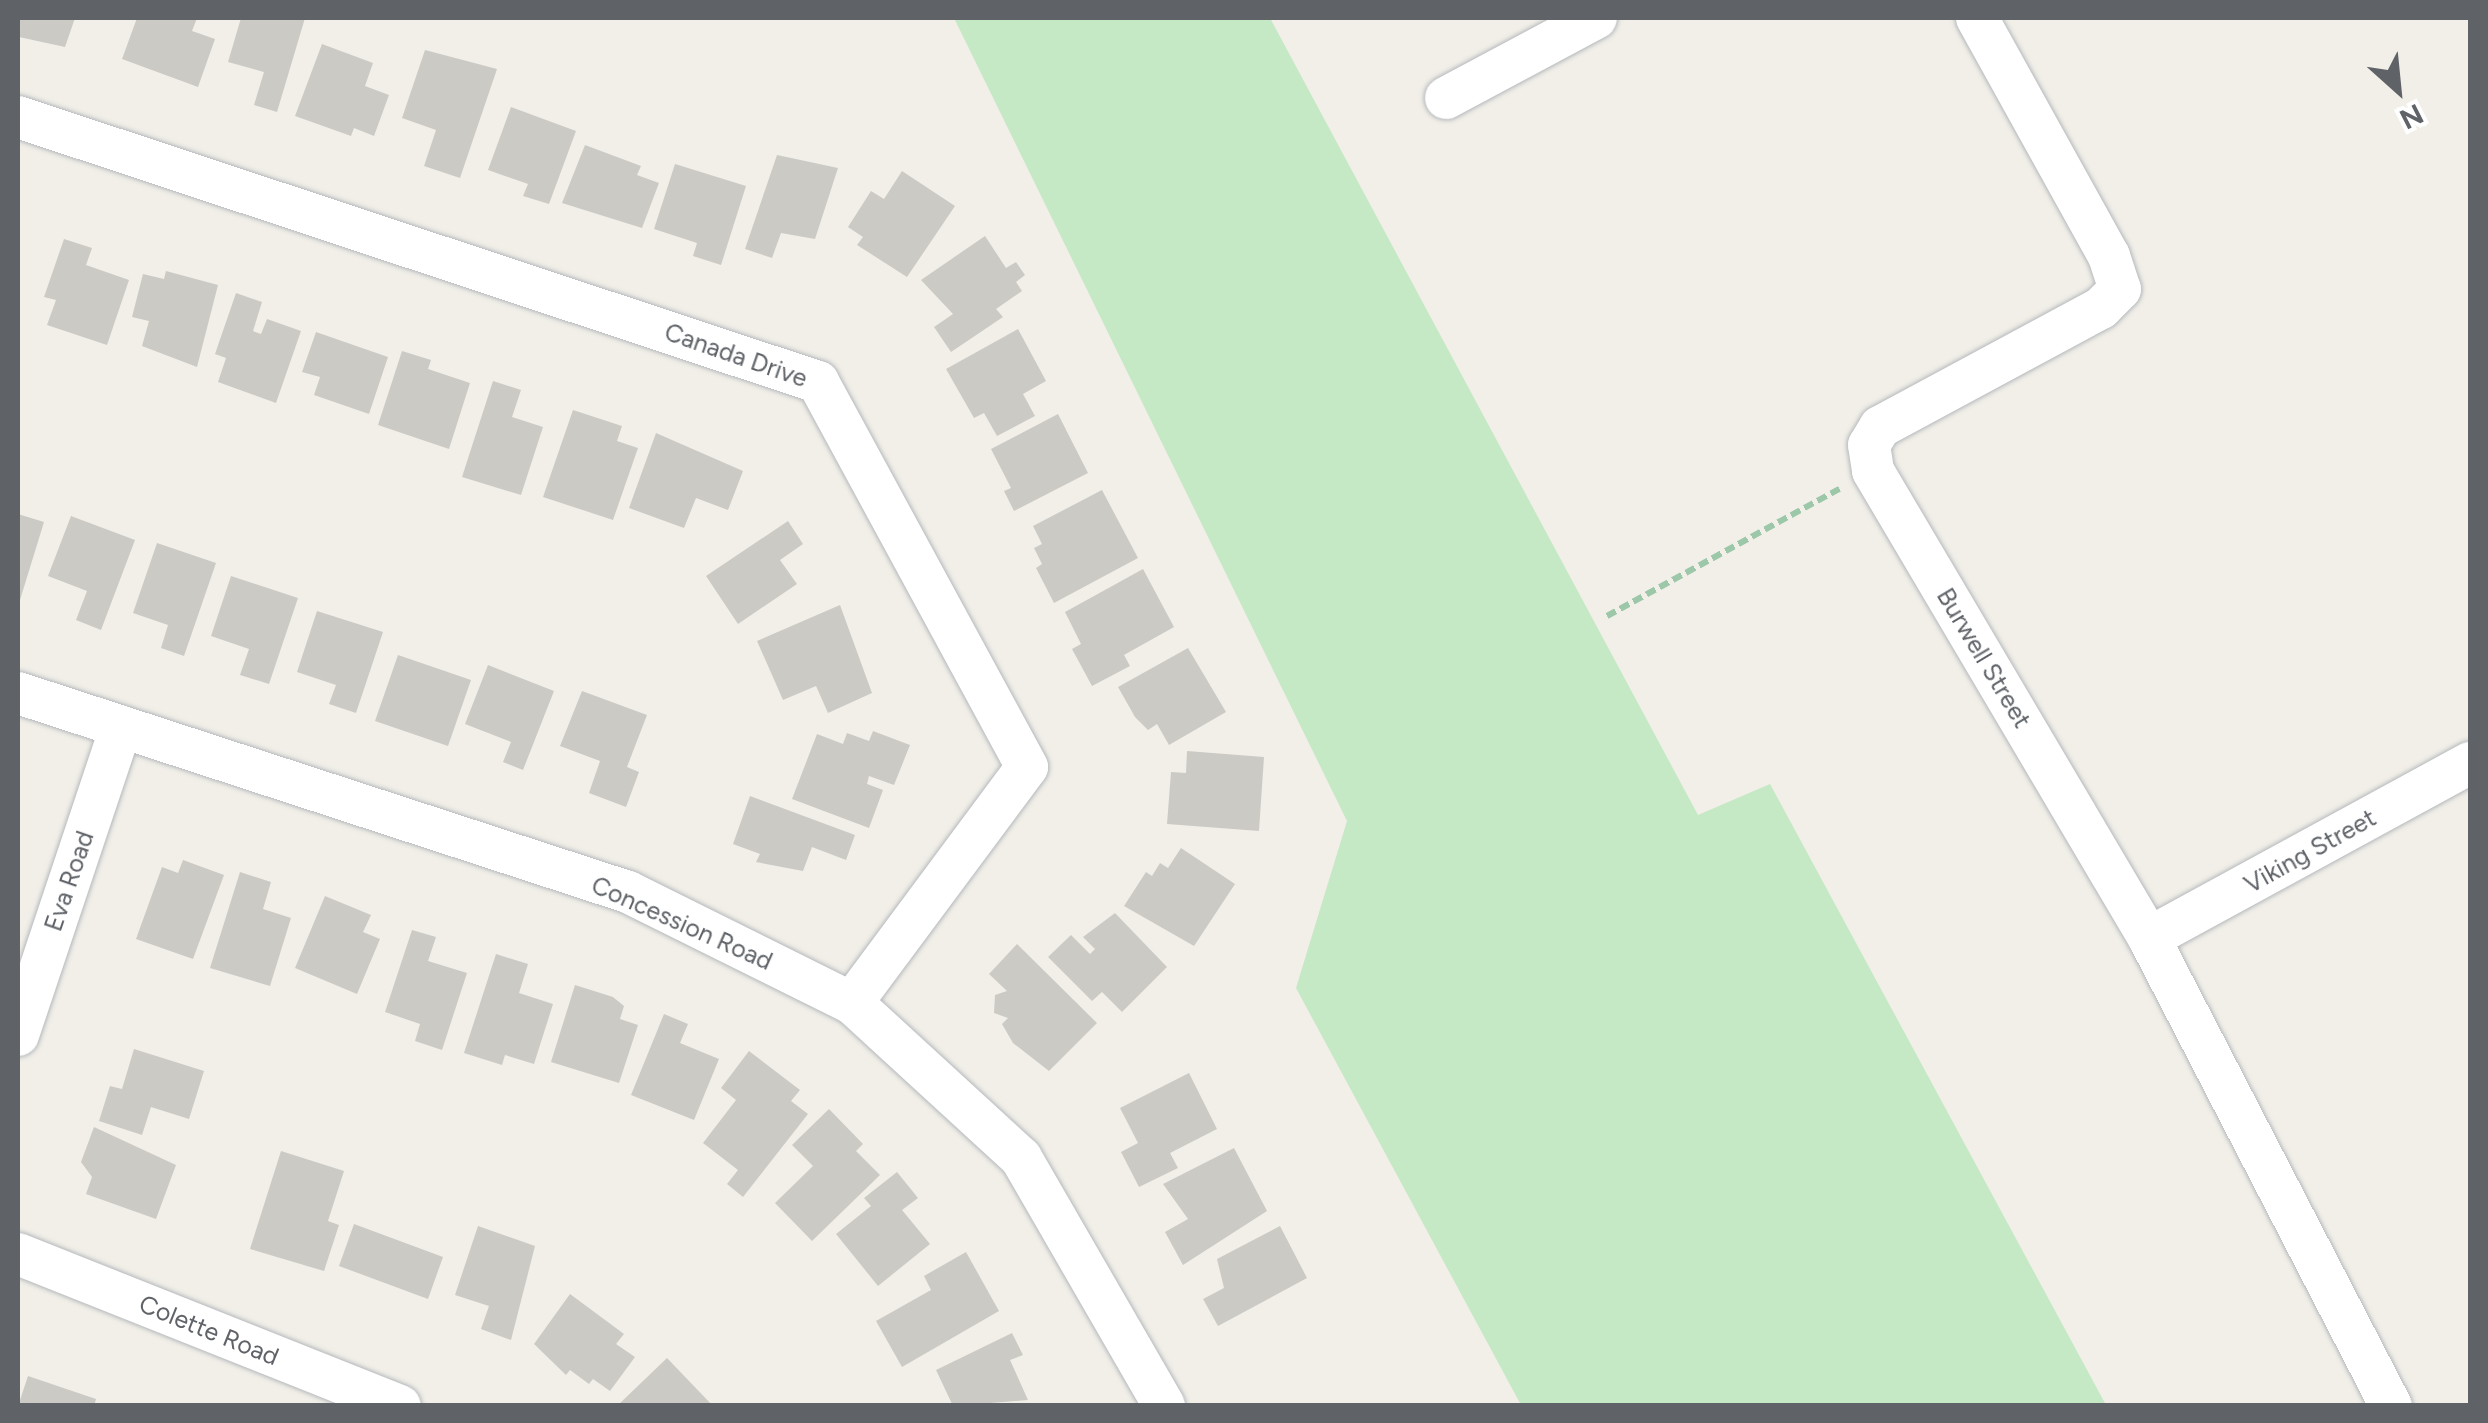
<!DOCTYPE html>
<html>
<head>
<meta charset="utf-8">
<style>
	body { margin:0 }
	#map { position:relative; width:2488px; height:1423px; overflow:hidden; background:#f1efe8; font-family:Figtree,sans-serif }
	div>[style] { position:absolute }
	.green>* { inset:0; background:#c5e8c5 }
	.building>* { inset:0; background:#cccac5 }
	.path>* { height:6px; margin-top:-3px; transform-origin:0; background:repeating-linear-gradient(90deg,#9cc7a9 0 10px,transparent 0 15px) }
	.roads { filter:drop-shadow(0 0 2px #b5b8bc) drop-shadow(0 0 2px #b5b8bc) }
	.minor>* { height:42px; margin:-21px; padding:0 21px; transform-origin:21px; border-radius:21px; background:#fff }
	span { translate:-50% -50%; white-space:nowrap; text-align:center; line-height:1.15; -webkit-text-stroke:8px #fff; paint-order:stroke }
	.street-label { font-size:25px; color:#5f6368 }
	.frame { position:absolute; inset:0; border:20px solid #5f6368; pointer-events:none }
	.north { position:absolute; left:2348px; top:40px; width:100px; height:100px; -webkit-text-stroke:8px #fff; paint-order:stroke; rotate:153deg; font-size:28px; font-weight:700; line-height:40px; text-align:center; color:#5f6368 }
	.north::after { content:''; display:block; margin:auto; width:35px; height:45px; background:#5f6368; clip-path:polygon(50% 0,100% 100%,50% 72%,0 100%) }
</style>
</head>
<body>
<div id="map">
	<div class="green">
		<i style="clip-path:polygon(954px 18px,1270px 18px,1698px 815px,1770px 784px,2106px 1405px,1521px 1405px,1296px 988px,1347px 821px)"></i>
	</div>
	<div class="building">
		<i style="clip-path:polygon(18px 18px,75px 18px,65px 47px,19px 37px)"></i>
		<i style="clip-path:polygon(137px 18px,197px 18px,192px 31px,215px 39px,198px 87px,122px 59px)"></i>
		<i style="clip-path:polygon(241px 18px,305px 18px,277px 112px,254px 105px,264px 72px,228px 62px)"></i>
		<i style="clip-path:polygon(322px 44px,373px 63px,365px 86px,389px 95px,374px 136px,354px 128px,351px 136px,295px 116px)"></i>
		<i style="clip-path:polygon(425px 50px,497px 69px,460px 178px,424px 166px,436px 130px,402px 118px)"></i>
		<i style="clip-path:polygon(511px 107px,576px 131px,549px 204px,523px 196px,528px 184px,488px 170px)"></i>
		<i style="clip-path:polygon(585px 145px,641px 166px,637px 175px,659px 183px,642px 228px,562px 203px)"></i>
		<i style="clip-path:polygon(777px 155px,838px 168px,815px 239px,781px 233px,772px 258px,745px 249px)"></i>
		<i style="clip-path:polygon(675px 164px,746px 186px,721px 265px,693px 256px,697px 243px,654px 229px)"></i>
		<i style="clip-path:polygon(902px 171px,955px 206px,907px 277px,857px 245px,863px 237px,848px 227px,871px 191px,884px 199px)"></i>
		<i style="clip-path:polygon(985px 236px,1006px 268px,1016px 262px,1025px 275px,1016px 282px,1022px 291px,996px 309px,1003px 317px,951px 352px,934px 327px,953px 314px,921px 280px)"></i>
		<i style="clip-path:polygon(64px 239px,92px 248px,86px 265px,129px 280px,107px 345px,47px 325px,56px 300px,44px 297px)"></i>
		<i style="clip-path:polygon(166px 271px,218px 285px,197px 367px,142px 346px,149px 321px,132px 317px,143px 274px,164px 279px)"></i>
		<i style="clip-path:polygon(236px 293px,262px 302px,253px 331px,261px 334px,267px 319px,301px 331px,276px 403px,218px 382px,226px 358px,215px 354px)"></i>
		<i style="clip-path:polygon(1018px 329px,1046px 381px,1023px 394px,1035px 416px,997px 436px,984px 413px,974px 418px,946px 369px)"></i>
		<i style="clip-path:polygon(316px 332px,388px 357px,369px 414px,314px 395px,320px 377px,302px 372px)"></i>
		<i style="clip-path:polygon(402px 351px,431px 360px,428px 369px,470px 383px,449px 449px,378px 425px)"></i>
		<i style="clip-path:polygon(493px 381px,521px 390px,512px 417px,543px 427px,521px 495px,462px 477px)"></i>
		<i style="clip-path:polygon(573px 410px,622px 426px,617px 441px,638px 448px,613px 520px,543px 497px)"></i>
		<i style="clip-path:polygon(1058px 414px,1088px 473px,1014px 511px,1004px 491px,1011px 488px,991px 449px)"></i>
		<i style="clip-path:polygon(656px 433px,743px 471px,728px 510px,696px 498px,684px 528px,629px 508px)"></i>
		<i style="clip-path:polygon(1102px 490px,1138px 558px,1054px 603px,1036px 568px,1042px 564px,1034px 548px,1042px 544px,1033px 526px)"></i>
		<i style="clip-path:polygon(18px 514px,44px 522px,20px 600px,18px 599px)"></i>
		<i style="clip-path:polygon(71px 516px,135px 540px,101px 630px,76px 620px,87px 591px,48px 576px)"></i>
		<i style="clip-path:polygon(788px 521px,803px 544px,780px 560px,797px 584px,738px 624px,706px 576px)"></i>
		<i style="clip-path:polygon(157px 543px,216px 563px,184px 656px,161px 648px,168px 625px,133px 613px)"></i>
		<i style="clip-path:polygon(1143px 569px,1174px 627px,1124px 655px,1130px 666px,1092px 686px,1072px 649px,1081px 644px,1065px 612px)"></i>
		<i style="clip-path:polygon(231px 576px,298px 598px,269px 684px,240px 675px,249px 649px,211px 636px)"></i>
		<i style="clip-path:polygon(840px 605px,872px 693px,828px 713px,816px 686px,783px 700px,757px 641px)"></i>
		<i style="clip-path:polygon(317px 611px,383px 632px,356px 713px,329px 704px,336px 685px,297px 672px)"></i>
		<i style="clip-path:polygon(1188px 648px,1226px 712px,1169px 745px,1157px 724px,1148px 730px,1135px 717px,1118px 687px)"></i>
		<i style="clip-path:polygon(398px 655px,471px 680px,448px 746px,375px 721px)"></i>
		<i style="clip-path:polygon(488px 665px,554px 691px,523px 770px,503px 762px,511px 742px,465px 724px)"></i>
		<i style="clip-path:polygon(582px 691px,647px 715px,627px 767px,639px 772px,626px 807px,589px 793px,600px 761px,560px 746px)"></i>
		<i style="clip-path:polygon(873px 731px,910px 745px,894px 785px,869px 776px,867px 784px,883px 790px,869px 828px,792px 799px,817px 734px,843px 744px,847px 733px,869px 741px)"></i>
		<i style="clip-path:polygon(1187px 751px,1264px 757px,1259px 831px,1167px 824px,1171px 772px,1186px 773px)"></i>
		<i style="clip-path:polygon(750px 796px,855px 835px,846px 860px,812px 847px,803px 871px,756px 862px,760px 854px,733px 844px)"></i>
		<i style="clip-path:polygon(1181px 848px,1235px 884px,1194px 946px,1124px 906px,1146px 872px,1152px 876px,1160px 863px,1168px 868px)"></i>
		<i style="clip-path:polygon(183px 860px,224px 875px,193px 959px,136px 939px,162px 867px,178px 873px)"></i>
		<i style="clip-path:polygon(240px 872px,271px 882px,263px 909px,291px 918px,270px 986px,210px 968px)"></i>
		<i style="clip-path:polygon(325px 896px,371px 915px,363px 932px,380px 939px,357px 994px,295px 968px)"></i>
		<i style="clip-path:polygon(1115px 913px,1167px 967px,1122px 1012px,1102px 992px,1092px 1001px,1048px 957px,1071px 935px,1090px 954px,1095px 949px,1083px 937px)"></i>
		<i style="clip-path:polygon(412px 930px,436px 937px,428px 961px,467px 973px,442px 1050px,415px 1041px,420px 1024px,385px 1012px)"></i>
		<i style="clip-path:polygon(1017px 944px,1097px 1023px,1049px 1071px,1013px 1043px,1002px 1024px,1008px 1018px,994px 1013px,995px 995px,1007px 991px,989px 974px)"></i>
		<i style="clip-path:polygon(496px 954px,528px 964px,519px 993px,553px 1004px,534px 1064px,505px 1055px,502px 1065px,464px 1053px)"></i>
		<i style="clip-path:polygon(575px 985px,613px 997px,624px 1006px,620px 1019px,638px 1025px,619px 1083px,551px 1062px)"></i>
		<i style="clip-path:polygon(664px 1014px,688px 1024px,680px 1043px,719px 1059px,694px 1120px,631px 1095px)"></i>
		<i style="clip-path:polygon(134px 1049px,204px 1071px,189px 1119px,151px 1107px,142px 1135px,99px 1121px,110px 1086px,122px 1089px)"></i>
		<i style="clip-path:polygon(749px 1051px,800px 1090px,791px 1101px,808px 1114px,743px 1197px,727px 1184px,738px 1170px,703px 1143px,736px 1100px,721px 1088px)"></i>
		<i style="clip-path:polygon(1189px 1073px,1217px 1129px,1170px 1153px,1178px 1168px,1139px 1187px,1121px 1152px,1138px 1143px,1120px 1108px)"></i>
		<i style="clip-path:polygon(829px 1109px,863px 1144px,856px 1151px,880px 1175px,812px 1241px,775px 1203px,813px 1166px,792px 1145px)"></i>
		<i style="clip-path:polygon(94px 1127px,176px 1165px,156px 1219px,86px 1194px,92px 1177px,81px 1162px)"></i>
		<i style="clip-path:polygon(1234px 1148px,1267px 1211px,1183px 1265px,1165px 1232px,1188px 1219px,1163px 1184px)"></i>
		<i style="clip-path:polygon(281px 1151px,344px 1171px,328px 1221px,339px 1225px,324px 1271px,250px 1249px)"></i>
		<i style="clip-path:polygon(897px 1172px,918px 1198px,902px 1210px,930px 1244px,878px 1286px,836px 1234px,871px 1206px,864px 1198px)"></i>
		<i style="clip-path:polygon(354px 1224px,443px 1257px,428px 1299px,339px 1266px)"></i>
		<i style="clip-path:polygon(478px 1226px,535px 1246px,511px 1340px,481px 1329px,489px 1306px,455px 1295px)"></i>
		<i style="clip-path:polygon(1280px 1226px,1307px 1278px,1218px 1326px,1203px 1299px,1224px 1288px,1217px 1259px)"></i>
		<i style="clip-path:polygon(966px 1252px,999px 1311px,902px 1367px,876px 1321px,931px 1290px,924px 1276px)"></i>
		<i style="clip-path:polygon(570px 1294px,624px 1334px,616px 1344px,635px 1357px,610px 1391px,593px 1379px,589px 1384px,570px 1370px,566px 1375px,534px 1344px)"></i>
		<i style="clip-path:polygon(1012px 1333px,1023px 1355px,1010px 1360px,1028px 1400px,953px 1406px,936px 1370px)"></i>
		<i style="clip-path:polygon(667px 1358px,713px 1406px,617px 1406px)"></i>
		<i style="clip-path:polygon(28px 1376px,96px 1399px,94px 1406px,18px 1406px)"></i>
	</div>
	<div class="path">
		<i style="left:1607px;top:616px;width:267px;rotate:-28.7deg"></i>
	</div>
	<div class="roads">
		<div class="minor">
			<i style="left:1977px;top:18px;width:272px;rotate:61deg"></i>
			<i style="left:2109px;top:256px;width:35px;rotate:72deg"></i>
			<i style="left:2120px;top:289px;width:27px;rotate:135deg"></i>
			<i style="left:2101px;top:308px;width:251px;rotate:151.7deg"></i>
			<i style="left:1880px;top:427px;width:21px;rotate:121deg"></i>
			<i style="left:1869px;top:445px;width:26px;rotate:81deg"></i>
			<i style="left:1873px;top:471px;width:542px;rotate:59.42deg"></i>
			<i style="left:2149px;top:938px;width:527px;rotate:62.66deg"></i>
			<i style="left:1446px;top:98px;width:170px;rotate:-28.1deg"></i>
			<i style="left:18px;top:117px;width:843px;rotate:18.33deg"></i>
			<i style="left:818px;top:382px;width:438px;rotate:61.5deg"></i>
			<i style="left:1027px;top:767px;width:294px;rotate:126.6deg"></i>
			<i style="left:18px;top:693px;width:642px;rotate:18.07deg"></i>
			<i style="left:628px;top:892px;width:250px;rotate:26.4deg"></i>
			<i style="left:852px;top:1003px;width:229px;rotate:42.5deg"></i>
			<i style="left:1021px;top:1158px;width:286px;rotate:60deg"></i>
			<i style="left:2149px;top:938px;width:366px;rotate:-28.6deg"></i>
			<i style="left:18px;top:1035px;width:325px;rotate:-71.5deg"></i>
			<i style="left:18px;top:1254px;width:411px;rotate:21.7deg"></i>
		</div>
	</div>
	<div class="street-label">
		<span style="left:736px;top:355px;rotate:19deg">Canada Drive</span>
		<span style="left:1984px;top:658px;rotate:59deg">Burwell Street</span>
		<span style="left:2310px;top:851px;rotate:-29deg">Viking Street</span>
		<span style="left:69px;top:881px;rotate:-71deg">Eva Road</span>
		<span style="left:682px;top:923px;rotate:24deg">Concession Road</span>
		<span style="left:209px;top:1330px;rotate:22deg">Colette Road</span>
	</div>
	<div class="frame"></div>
	<div class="north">N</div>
</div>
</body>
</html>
